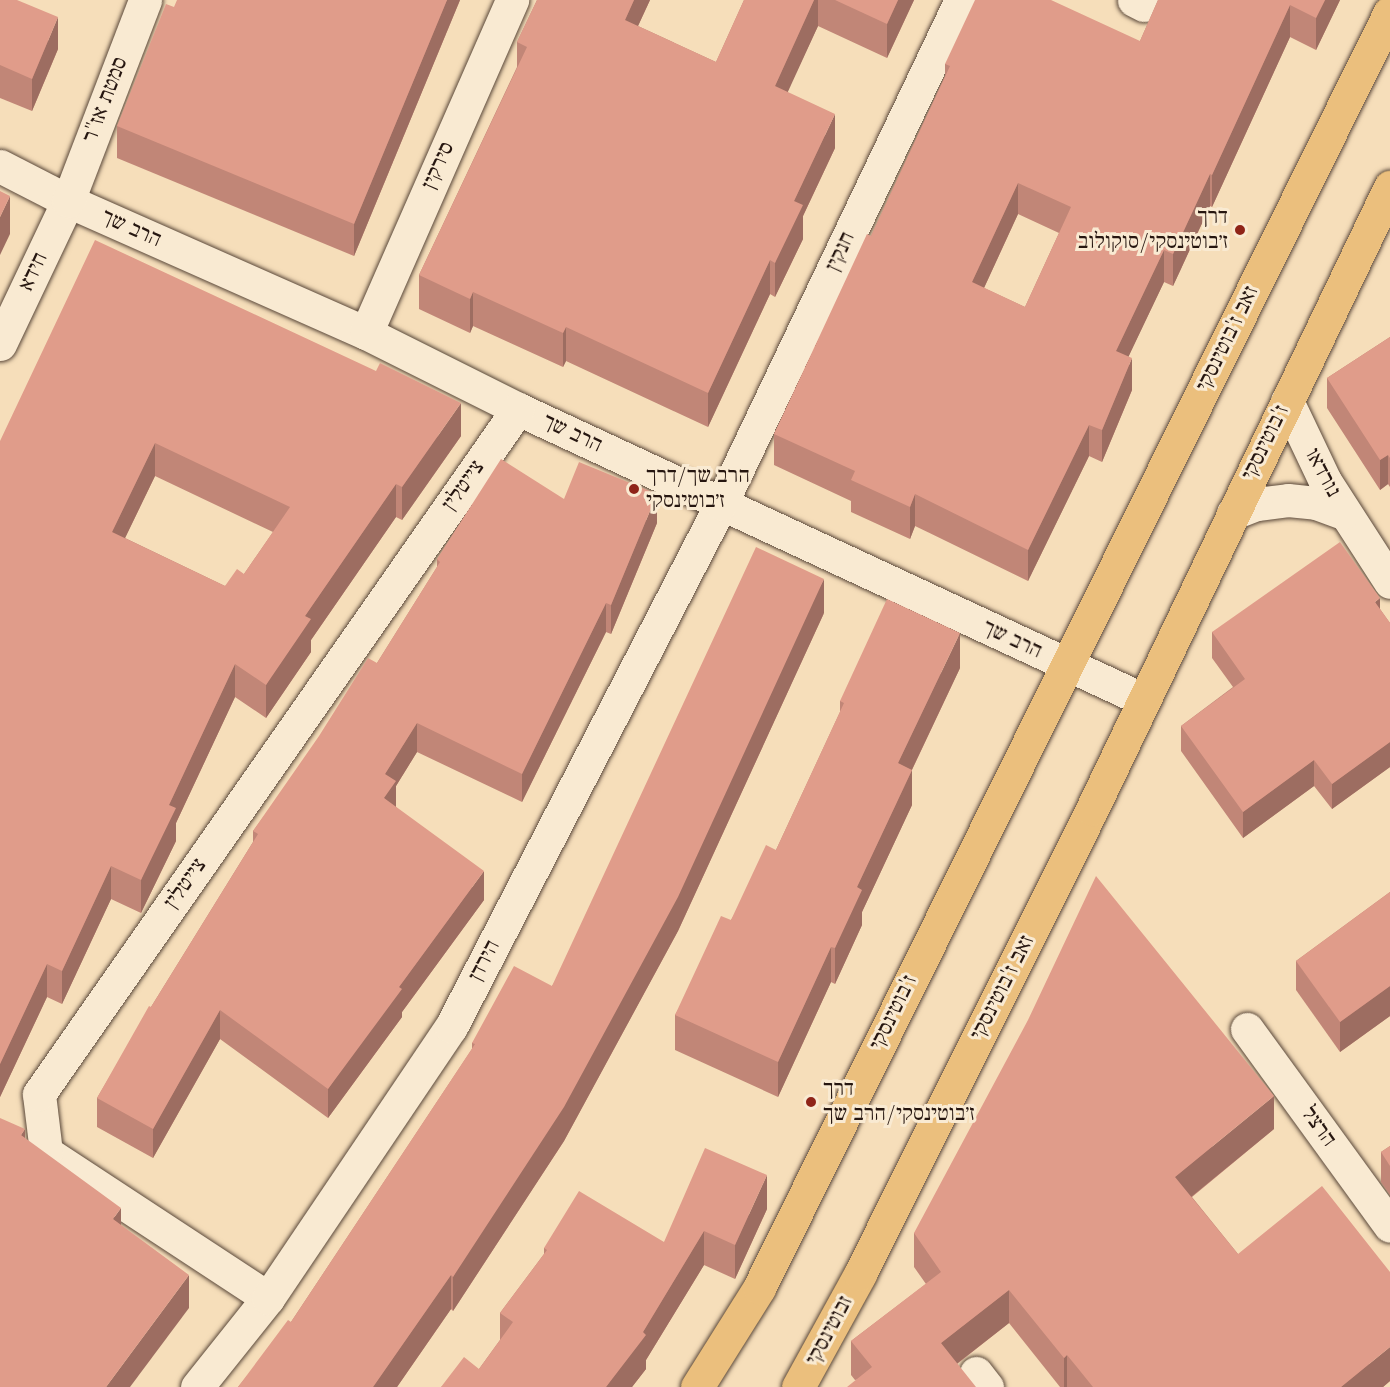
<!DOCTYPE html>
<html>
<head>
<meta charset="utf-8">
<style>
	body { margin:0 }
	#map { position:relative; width:1390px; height:1387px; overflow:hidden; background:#f6deba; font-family:"Old Standard TT","Frank Ruhl Libre",serif }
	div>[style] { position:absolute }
	.roads { filter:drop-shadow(0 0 2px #5a483a) drop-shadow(0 0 2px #5a483a) }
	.minor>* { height:33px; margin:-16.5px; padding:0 16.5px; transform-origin:16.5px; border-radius:16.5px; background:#f9ead2 }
	.major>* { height:33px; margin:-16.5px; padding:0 16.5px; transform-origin:16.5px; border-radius:16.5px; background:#ebbf7d }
	.wall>* { inset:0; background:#c18677 }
	.shaded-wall>* { inset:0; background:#9d6d61 }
	.building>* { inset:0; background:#e09c8a }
	.dots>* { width:16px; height:16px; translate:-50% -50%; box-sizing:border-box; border:3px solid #f9ead2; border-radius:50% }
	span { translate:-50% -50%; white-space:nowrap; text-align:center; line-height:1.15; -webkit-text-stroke:6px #f9ead2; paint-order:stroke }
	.street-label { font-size:22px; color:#261610 }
	.poi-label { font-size:22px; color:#261610 }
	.right { translate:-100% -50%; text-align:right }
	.left { translate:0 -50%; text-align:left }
</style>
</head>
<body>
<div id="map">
	<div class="roads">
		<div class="minor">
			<i style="left:1134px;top:0;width:11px;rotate:27deg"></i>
			<i style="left:0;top:166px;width:76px;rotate:27.2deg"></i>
			<i style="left:68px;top:201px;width:326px;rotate:23.9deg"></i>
			<i style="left:366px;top:333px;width:170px;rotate:26.6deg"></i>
			<i style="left:518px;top:409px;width:690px;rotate:24.93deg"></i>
			<i style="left:366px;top:333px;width:364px;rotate:-66.3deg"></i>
			<i style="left:0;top:344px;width:158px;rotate:-64.6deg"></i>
			<i style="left:68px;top:201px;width:215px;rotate:-69deg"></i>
			<i style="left:1287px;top:401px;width:89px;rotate:64.6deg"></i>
			<i style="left:1325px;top:481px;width:120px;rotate:57.2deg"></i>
			<i style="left:1233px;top:513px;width:26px;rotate:-21deg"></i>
			<i style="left:1257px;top:504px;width:31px;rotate:-7deg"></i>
			<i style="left:1288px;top:500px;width:28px;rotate:6deg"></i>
			<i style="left:1316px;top:503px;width:29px;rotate:20deg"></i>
			<i style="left:1247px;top:1029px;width:243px;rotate:54deg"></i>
			<i style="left:268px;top:1298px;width:266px;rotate:-146.7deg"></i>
			<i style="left:46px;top:1152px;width:58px;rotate:-96.9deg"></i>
			<i style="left:39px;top:1094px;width:836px;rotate:-55.04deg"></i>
			<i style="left:976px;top:1373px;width:18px;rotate:52deg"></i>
			<i style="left:197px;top:1387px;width:114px;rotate:-51.4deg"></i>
			<i style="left:268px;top:1298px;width:327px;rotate:-56deg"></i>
			<i style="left:451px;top:1027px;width:589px;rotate:-62.69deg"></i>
			<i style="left:721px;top:504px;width:558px;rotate:-64.54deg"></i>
		</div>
		<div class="major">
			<i style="left:697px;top:1387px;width:117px;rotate:-57.9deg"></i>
			<i style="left:759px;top:1288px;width:1423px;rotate:-63.69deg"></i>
			<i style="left:798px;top:1387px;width:129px;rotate:-61.2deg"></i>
			<i style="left:860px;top:1274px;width:520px;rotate:-63.48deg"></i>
			<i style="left:1092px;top:809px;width:690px;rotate:-64.4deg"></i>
		</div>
	</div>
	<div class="wall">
		<i style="clip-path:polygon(0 0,58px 49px,32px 111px,0 98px)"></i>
		<i style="clip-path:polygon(460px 0,354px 256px,117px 158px,117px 126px,174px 7px)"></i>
		<i style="clip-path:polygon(537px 0,650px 0,638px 26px,716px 62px,744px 0,914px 0,887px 58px,818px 26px,787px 92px,835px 148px,803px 216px,803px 239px,775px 297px,770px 294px,708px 427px,566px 361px,563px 367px,473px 326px,470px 333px,419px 309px,419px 275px,517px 67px,517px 42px)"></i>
		<i style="clip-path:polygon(evenodd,1158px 0,1340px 0,1316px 50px,1290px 37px,1212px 207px,1210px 206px,1173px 286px,1164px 282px,1128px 357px,1132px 390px,1102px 462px,1089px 456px,1028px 581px,915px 526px,910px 539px,851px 512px,851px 501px,774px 465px,774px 434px,871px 236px,945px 76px,945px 64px,1140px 41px,1158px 0,1018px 214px,1059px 233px,1025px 307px,984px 288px,1018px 214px)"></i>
		<i style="clip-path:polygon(1390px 337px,1390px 487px,1388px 484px,1380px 490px,1327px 408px,1327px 378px)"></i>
		<i style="clip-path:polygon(evenodd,461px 436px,402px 520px,396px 517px,311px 640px,311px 652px,266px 718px,235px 697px,176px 823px,176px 841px,141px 913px,111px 899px,62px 1004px,47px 997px,0 1097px,0 441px,461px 436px,155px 476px,273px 532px,244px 574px,225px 586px,125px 538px,155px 476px)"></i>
		<i style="clip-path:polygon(564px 499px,657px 523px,611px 634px,606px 632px,522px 802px,417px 752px,396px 786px,396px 807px,484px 900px,402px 1012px,402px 1017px,328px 1118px,220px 1039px,153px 1158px,97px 1127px,97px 1098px,151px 1007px,253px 842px,253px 831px,377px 663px,437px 567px,437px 559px)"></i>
		<i style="clip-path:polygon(1380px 609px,1390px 623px,1390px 767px,1332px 809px,1314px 786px,1243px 838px,1181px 751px,1181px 726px,1233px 687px,1212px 658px,1212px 632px)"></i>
		<i style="clip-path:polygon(824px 613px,678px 931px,564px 1141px,453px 1311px,451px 1309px,397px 1387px,238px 1387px,291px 1322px,472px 1049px,472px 1043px,552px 986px)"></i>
		<i style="clip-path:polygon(960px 668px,912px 770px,912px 805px,862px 912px,862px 925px,835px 984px,831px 982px,778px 1097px,675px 1050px,675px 1015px,731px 920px,776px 850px,840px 712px,840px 701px)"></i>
		<i style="clip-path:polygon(1390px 892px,1390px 1016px,1340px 1052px,1296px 990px,1296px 961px)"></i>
		<i style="clip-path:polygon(1274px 1129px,1192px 1197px,1238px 1254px,1390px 1381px,1383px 1387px,1060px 1387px,1009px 1323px,957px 1364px,855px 1380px,851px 1375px,851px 1341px,926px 1284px,914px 1267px,914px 1233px)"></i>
		<i style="clip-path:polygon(1390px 1146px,1390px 1195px,1381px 1182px,1381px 1152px)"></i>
		<i style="clip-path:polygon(767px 1209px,735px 1279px,704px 1265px,646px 1360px,646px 1369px,632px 1387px,441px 1387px,479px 1369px,500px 1340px,500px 1313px,544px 1254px,544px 1248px,664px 1242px)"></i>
	</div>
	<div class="shaded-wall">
		<i style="clip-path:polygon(447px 0,460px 0,354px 256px,354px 224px)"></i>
		<i style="clip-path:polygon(634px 0,650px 0,625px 54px,625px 20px)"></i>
		<i style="clip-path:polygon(814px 0,818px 0,818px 26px,775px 120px,775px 86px)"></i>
		<i style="clip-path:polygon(898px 0,914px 0,887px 58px,887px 24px)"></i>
		<i style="clip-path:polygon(1325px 0,1340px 0,1316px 50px,1316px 18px)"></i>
		<i style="clip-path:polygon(1290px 5px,1290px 37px,1212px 207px,1212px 175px)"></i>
		<i style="clip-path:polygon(58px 17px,58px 49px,32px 111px,32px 79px)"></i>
		<i style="clip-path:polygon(835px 114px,835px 148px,803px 216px,803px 239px,775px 297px,775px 263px,794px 201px)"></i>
		<i style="clip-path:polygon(1210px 174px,1210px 206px,1173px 286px,1173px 254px)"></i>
		<i style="clip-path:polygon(1018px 183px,1018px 214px,972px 314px,972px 282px)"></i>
		<i style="clip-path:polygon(10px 196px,10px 234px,0 255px,0 217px)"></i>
		<i style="clip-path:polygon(1164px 250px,1164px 282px,1116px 383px,1116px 351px)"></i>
		<i style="clip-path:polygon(770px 260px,770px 294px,708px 427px,708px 393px)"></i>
		<i style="clip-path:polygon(473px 292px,473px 326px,470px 333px,470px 299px)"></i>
		<i style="clip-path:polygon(566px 327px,566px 361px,563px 367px,563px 333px)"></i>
		<i style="clip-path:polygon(1132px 358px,1132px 390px,1102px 462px,1102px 430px)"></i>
		<i style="clip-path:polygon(461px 403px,461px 436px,402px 520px,402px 487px)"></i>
		<i style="clip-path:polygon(1089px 425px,1089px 456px,1028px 581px,1028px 550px)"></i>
		<i style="clip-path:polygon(155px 443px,155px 476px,112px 565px,112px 532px)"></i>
		<i style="clip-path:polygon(1388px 455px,1388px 484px,1380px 490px,1380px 460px)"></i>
		<i style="clip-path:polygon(396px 484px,396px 517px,311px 640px,311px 652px,266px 718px,266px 685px,305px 616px)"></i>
		<i style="clip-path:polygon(657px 494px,657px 523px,611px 634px,611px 605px)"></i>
		<i style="clip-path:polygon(915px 494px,915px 526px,910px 539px,910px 507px)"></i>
		<i style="clip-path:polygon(824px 579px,824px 613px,678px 931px,564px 1141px,453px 1311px,453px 1277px)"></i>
		<i style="clip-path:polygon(1380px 598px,1380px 624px,1375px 602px)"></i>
		<i style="clip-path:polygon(606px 603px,606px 632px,522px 802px,522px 774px)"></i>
		<i style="clip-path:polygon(960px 633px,960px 668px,898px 799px,898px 763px)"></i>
		<i style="clip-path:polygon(235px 664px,235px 697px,176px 823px,176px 841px,141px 913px,141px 880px,169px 805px)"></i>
		<i style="clip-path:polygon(417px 723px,417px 752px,396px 786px,396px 810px,384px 798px,385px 774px)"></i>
		<i style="clip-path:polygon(1390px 742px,1390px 767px,1332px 809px,1332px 784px)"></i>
		<i style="clip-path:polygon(1314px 760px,1314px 786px,1243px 838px,1243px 812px)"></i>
		<i style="clip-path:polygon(912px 770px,912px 805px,862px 912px,862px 925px,835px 984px,835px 948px,857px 887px)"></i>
		<i style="clip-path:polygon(111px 866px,111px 899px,62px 1004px,62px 971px)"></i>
		<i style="clip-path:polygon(484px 871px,484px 900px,402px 1012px,402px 1017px,328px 1118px,328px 1089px,399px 987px)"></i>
		<i style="clip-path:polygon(831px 947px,831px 982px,778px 1097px,778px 1062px)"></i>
		<i style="clip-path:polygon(47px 964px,47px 997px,0 1097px,0 1064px)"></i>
		<i style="clip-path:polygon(1390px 986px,1390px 1016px,1340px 1052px,1340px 1022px)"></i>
		<i style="clip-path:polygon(220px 1010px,220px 1039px,153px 1158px,153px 1129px)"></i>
		<i style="clip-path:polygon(1274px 1096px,1274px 1129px,1175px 1210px,1175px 1177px)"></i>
		<i style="clip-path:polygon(25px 1129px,25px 1162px,21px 1135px)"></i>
		<i style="clip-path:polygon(767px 1175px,767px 1209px,735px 1279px,735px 1245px)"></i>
		<i style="clip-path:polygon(121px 1208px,121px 1241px,113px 1219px)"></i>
		<i style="clip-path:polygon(704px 1231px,704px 1265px,646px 1360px,646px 1369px,632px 1387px,606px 1387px,643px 1332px)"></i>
		<i style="clip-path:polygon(189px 1275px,189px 1308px,130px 1387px,106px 1387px)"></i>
		<i style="clip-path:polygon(451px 1275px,451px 1309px,397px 1387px,373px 1387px)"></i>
		<i style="clip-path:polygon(1009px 1290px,1009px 1323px,941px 1376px,941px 1343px)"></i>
		<i style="clip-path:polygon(1390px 1347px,1390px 1381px,1383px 1387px,1341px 1387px)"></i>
		<i style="clip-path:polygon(1067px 1355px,1067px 1387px,1064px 1387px,1064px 1358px)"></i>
	</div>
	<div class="building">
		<i style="clip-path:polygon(0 0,17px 0,58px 17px,32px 79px,0 65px)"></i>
		<i style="clip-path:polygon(177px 0,447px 0,354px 224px,117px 126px,166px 4px,174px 7px)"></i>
		<i style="clip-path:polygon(537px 0,634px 0,625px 20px,716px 62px,744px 0,814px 0,775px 86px,835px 114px,794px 201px,803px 205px,775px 263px,770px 260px,708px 393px,566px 327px,563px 333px,473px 292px,470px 299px,419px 275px,527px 47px,517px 42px)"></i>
		<i style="clip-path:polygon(835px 0,898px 0,887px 24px)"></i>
		<i style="clip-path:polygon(evenodd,975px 0,1051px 0,1140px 41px,1158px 0,1325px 0,1316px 18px,1290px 5px,1212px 175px,1210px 174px,1173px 254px,1164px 250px,1116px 351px,1132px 358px,1102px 430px,1089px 425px,1028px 550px,915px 494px,910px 507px,851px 480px,855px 471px,774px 434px,867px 234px,871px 236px,950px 66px,945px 64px,975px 0,1018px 183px,1071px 207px,1025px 307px,972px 282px,1018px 183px)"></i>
		<i style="clip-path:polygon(0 191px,10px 196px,0 217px)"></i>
		<i style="clip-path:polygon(evenodd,95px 240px,376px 371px,380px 363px,461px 403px,402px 487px,396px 484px,305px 616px,311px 619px,266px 685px,235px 664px,169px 805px,176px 808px,141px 880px,111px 866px,62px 971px,47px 964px,0 1064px,0 441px,95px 240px,155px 443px,290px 507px,244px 574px,237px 569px,225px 586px,112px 532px,155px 443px)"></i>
		<i style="clip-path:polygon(1390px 337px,1390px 458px,1388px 455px,1380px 460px,1327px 378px)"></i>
		<i style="clip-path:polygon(501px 459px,564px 499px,579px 462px,657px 494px,611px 605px,606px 603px,522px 774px,417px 723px,385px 774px,396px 781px,384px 798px,484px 871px,399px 987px,402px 989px,328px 1089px,220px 1010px,153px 1129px,97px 1098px,149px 1006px,151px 1007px,258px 834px,253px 831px,319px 736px,368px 658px,377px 663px,440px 562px,437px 559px)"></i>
		<i style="clip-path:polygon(1340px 542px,1380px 598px,1375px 602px,1390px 623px,1390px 742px,1332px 784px,1314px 760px,1243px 812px,1181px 726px,1245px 679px,1212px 632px)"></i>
		<i style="clip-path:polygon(756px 547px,824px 579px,678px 897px,564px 1107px,453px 1277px,451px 1275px,373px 1387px,238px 1387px,288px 1320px,291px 1322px,475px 1044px,472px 1043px,514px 966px,552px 986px)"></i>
		<i style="clip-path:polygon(887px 599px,960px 633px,898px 763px,912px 770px,857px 887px,862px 890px,835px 948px,831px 947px,778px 1062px,675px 1015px,721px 916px,731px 920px,766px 845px,776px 850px,844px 703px,840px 701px)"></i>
		<i style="clip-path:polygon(1096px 876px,1274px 1096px,1175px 1177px,1238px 1254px,1322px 1186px,1390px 1272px,1390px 1347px,1341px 1387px,1093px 1387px,1067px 1355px,1064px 1358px,1009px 1290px,941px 1343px,976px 1387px,847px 1387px,872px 1367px,851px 1341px,941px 1272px,914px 1233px,1028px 1020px)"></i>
		<i style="clip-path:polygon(1390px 892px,1390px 986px,1340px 1022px,1296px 961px)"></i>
		<i style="clip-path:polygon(0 1118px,25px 1129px,21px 1135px,121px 1208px,113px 1219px,189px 1275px,106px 1387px,0 1387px)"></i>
		<i style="clip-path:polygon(1390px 1146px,1390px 1166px,1381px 1152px)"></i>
		<i style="clip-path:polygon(705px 1148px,767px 1175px,735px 1245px,704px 1231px,643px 1332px,646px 1335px,606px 1387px,441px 1387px,464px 1357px,479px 1369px,513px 1322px,500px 1313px,547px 1250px,544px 1248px,579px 1191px,664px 1242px)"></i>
	</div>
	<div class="dots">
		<i style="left:1240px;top:230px;background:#8f2418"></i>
		<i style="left:634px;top:489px;background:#8f2418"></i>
		<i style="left:811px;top:1102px;background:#8f2418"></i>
	</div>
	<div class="street-label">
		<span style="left:106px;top:100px;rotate:-69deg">סמטת אז"ר</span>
		<span style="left:439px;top:166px;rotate:-66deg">סירקין</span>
		<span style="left:131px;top:229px;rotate:24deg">הרב שך</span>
		<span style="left:841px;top:252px;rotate:-65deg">חנקין</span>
		<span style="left:34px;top:272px;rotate:-65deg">חידא</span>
		<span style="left:1228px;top:339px;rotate:-64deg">זאב ז'בוטינסקי</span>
		<span style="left:572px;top:434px;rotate:25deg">הרב שך</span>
		<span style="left:1266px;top:443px;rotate:-64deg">ז'בוטינסקי</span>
		<span style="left:1322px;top:473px;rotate:62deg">נורדאו</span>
		<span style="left:464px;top:486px;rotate:-55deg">צייטלין</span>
		<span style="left:1012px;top:640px;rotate:25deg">הרב שך</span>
		<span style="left:186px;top:884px;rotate:-55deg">צייטלין</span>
		<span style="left:485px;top:961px;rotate:-63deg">הירדן</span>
		<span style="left:1003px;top:988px;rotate:-63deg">זאב ז'בוטינסקי</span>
		<span style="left:894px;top:1013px;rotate:-64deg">ז'בוטינסקי</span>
		<span style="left:1318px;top:1127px;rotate:54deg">הרצל</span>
		<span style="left:830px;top:1331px;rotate:-62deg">זבוטינסקי</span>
	</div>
	<div class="poi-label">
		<span class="right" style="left:1228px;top:230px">דרך<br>ז׳בוטינסקי/סוקולוב</span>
		<span class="left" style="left:646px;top:489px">הרב שך/דרך<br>ז׳בוטינסקי</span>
		<span class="left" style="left:823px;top:1102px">דרך<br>ז׳בוטינסקי/הרב שך</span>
	</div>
</div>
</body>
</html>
